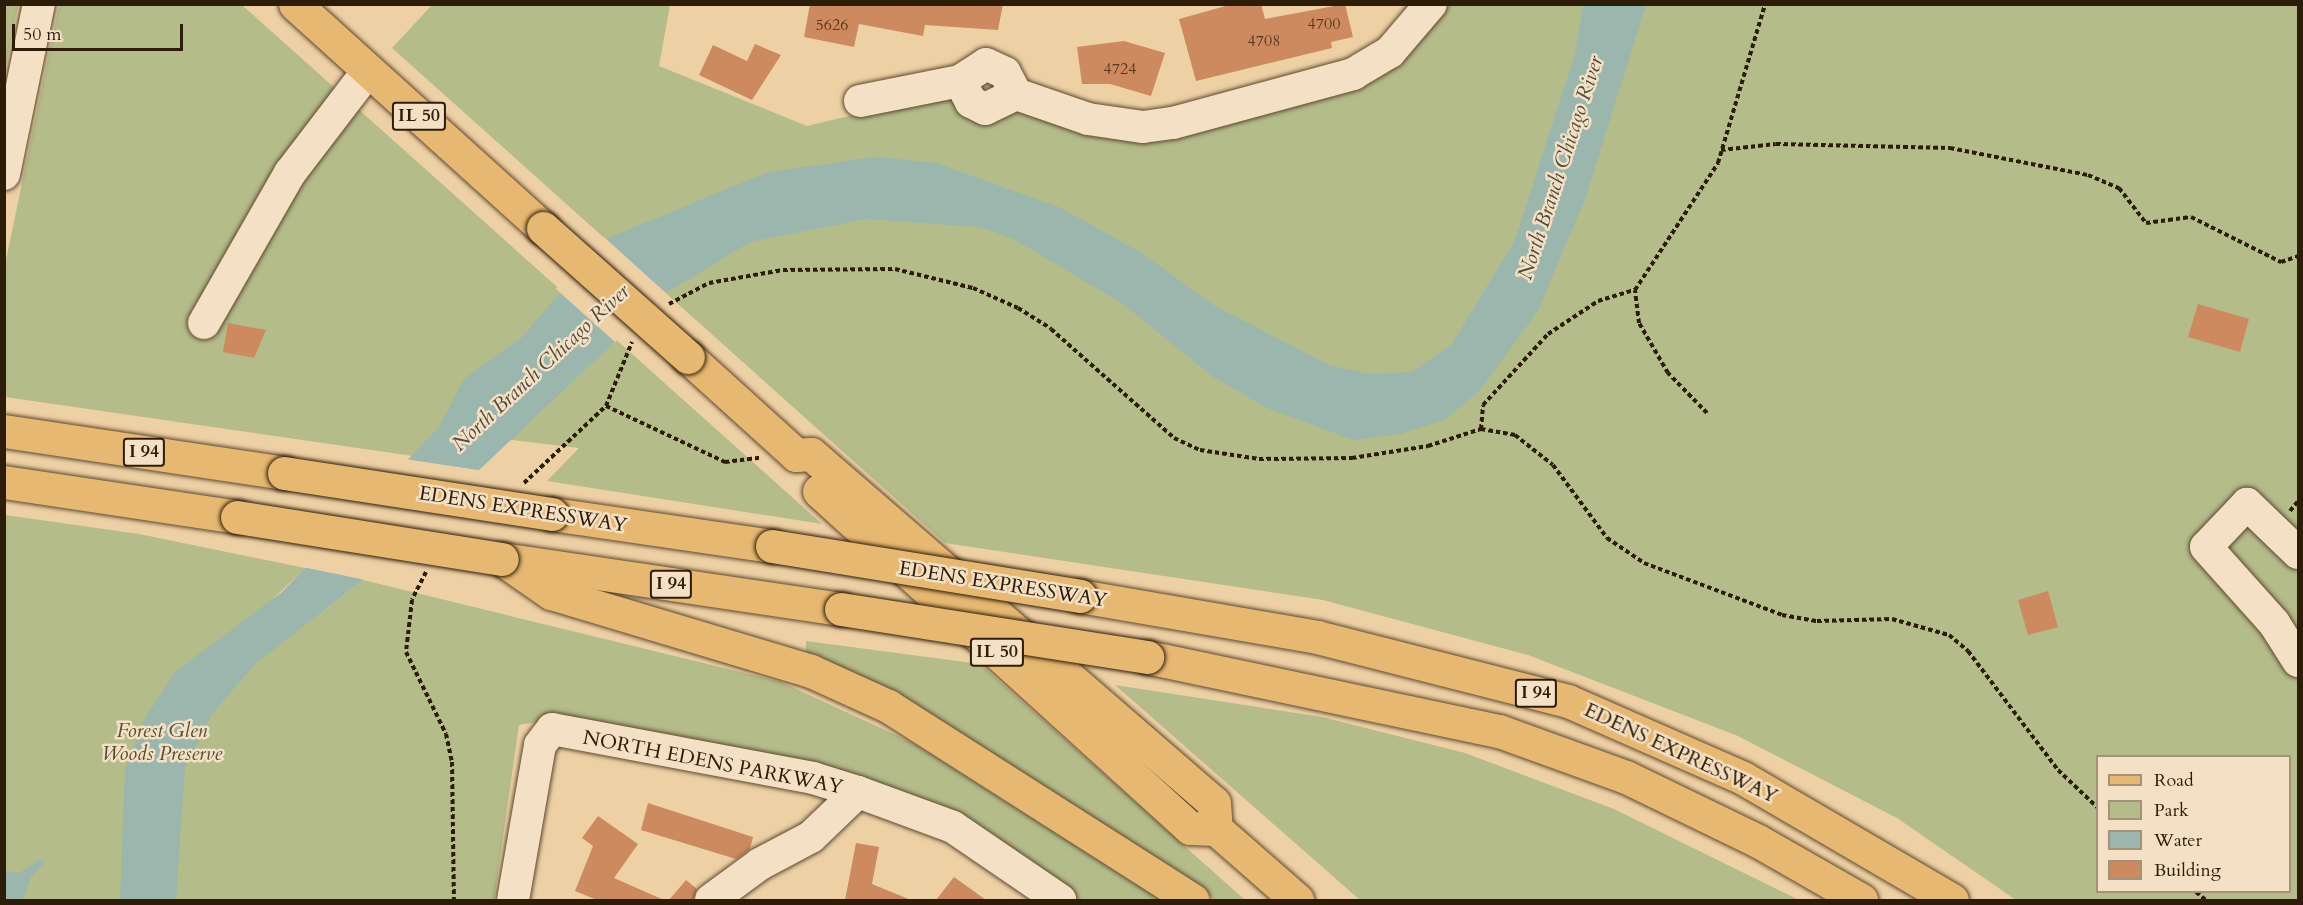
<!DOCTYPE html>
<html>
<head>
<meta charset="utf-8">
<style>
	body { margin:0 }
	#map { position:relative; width:2303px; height:905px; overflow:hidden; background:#eed0a5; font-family:Cardo,serif }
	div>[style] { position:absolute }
	.green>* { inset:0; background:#b4bc8a }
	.water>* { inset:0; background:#9bb6ad }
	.pier>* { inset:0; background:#eed0a5 }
	.building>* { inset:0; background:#cc8a5e }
	.path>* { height:4px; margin-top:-2px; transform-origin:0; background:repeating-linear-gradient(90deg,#2d1c07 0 4.5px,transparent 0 7.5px) }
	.roads { filter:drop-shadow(0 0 2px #5d492e) drop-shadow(0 0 2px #5d492e) }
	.minor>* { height:32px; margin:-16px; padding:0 16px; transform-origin:16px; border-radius:16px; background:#f4e0c4 }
	.major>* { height:33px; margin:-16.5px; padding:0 16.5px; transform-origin:16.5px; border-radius:16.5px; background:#e7b872 }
	.highway>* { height:33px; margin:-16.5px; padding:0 16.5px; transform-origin:16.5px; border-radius:16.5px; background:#e7b872 }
	.bridges { filter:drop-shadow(0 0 2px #2d1c07) drop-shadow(0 0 2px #2d1c07) }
	.major-bridge>* { height:33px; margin:-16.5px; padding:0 16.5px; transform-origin:16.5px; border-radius:16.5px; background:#e7b872 }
	.highway-bridge>* { height:33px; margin:-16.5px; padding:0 16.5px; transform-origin:16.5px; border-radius:16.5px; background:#e7b872 }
	span { translate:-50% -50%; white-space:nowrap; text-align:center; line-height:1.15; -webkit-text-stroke:5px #f4e0c4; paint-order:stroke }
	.number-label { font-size:16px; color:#55381d }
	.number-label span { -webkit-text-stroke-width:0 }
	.shield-label span { padding:2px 4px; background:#f4e0c4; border:2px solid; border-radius:4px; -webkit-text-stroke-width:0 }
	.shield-label { font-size:18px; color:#2d1c07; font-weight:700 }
	.street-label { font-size:20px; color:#2d1c07 }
	.park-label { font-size:20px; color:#564c2e; font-style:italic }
	.water-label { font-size:21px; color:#4e4a39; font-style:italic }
	.frame { position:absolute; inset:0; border:6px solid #2d1c07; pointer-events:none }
	.legend { position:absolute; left:2096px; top:755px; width:195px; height:138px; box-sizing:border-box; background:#f4e0c4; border:2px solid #a49278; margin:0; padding:8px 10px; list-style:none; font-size:18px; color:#2d1c07 }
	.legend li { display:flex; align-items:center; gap:12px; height:30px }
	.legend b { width:30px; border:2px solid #a49278 }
	.scale { position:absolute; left:12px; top:24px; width:171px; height:27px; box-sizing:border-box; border:3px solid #2d1c07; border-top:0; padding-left:8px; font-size:18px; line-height:21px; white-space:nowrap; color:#2d1c07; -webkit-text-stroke:4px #f4e0c4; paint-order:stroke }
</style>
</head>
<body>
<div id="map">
	<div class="green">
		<i style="clip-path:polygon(4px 5px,18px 5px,5px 71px,4px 71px)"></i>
		<i style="clip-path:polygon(59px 5px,242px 5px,822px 524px,547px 481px,579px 448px,436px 431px,413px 456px,5px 397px,5px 265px)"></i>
		<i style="clip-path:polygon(evenodd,432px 5px,670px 5px,659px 66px,807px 126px,941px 94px,1010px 113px,1025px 109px,1111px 135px,1320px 94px,1439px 5px,2298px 5px,2298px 900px,2016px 900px,1897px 818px,1738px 736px,1528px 655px,1323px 600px,945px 543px,392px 48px,432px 5px,2098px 756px,2290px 756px,2290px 892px,2098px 892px,2098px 756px)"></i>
		<i style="clip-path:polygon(5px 515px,139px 534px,305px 568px,270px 602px,322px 612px,363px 580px,781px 682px,913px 743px,1161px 900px,1076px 900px,986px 830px,829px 766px,554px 719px,519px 725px,494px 900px,5px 900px)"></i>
		<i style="clip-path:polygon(806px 641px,980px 664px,1245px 900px,1216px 900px,1022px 772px,806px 656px)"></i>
		<i style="clip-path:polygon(1115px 685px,1322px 717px,1465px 753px,1614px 809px,1799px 900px,1360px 900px)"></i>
	</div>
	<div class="water">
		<i style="clip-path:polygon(1583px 5px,1646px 5px,1585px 199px,1538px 311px,1480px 390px,1446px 419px,1400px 434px,1353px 440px,1267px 408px,1212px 376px,1123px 304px,1012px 238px,979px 227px,866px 219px,750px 242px,666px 293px,363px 580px,256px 663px,212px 714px,185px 768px,176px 900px,120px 900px,125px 768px,145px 718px,175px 672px,281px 593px,439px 427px,464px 379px,522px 337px,606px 239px,768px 172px,876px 157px,936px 163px,1061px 208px,1143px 254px,1215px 306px,1329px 365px,1368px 374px,1412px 372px,1452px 344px,1515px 240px,1575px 54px)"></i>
		<i style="clip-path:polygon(40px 859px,45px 862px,31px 877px,23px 900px,5px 900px,5px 872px,19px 873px)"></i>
	</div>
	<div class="pier">
		<i style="clip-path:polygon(604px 237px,668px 295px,615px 342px,556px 289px)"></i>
		<i style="clip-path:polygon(405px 459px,484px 471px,366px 580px,302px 567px)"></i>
	</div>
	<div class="building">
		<i style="clip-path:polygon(810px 4px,1003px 4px,998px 30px,925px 25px,923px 36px,859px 24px,854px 47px,804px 37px)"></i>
		<i style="clip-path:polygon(1233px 4px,1261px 4px,1265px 19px,1345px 4px,1353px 37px,1331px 42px,1332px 48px,1196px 81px,1179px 19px)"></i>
		<i style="clip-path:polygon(1124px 41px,1165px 53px,1151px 96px,1110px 84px,1082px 84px,1077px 47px)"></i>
		<i style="clip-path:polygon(755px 44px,781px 55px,752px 100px,699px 75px,713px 45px,747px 61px)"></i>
		<i style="clip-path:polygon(2198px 304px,2249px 319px,2240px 352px,2188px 337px)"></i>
		<i style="clip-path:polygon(228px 323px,266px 330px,254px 358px,223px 352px)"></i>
		<i style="clip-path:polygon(2048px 591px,2058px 627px,2028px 635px,2018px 600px)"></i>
		<i style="clip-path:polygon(648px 803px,753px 837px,750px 849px,736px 859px,641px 830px)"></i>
		<i style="clip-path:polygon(598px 816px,638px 844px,614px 878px,664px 900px,597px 900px,575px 891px,593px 846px,582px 838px)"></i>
		<i style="clip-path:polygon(856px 843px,879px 847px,872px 884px,911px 900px,845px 900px)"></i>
		<i style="clip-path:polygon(954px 877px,986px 900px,936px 900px)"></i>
		<i style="clip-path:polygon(686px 880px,697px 889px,693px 900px,669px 900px)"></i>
	</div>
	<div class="path">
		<i style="left:1721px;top:150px;width:55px;rotate:-6.2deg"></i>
		<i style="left:1776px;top:144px;width:174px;rotate:1.3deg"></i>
		<i style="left:1950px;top:148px;width:141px;rotate:11.1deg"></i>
		<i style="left:2088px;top:175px;width:34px;rotate:23deg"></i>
		<i style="left:2119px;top:188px;width:44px;rotate:52.4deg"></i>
		<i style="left:2146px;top:223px;width:45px;rotate:-7.6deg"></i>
		<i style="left:2191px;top:217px;width:101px;rotate:26.6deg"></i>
		<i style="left:2281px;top:262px;width:18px;rotate:-19deg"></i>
		<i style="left:669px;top:304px;width:45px;rotate:-27.7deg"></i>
		<i style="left:709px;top:283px;width:75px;rotate:-10deg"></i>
		<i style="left:783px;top:270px;width:112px;rotate:-0.5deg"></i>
		<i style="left:895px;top:269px;width:80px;rotate:13.7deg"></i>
		<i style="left:973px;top:288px;width:49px;rotate:24deg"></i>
		<i style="left:1018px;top:308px;width:39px;rotate:32deg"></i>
		<i style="left:1051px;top:329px;width:164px;rotate:41.5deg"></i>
		<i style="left:1174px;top:438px;width:29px;rotate:25deg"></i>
		<i style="left:1200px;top:450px;width:60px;rotate:8.7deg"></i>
		<i style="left:1259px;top:459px;width:93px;rotate:-0.6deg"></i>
		<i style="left:1352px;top:458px;width:77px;rotate:-9deg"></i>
		<i style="left:1428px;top:446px;width:56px;rotate:-17.8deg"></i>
		<i style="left:1481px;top:429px;width:35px;rotate:10deg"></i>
		<i style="left:1515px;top:435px;width:48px;rotate:38.3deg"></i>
		<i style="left:1553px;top:465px;width:91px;rotate:53.5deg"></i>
		<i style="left:1607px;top:538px;width:45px;rotate:34deg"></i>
		<i style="left:1644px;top:563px;width:147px;rotate:20.6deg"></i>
		<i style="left:1782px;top:615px;width:36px;rotate:10deg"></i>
		<i style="left:1817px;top:621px;width:75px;rotate:-1.5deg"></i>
		<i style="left:1892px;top:619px;width:59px;rotate:15.7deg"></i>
		<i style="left:1949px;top:635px;width:25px;rotate:40deg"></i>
		<i style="left:1968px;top:651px;width:149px;rotate:52.9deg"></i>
		<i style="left:2058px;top:770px;width:55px;rotate:43.5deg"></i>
		<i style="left:606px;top:406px;width:132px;rotate:25.2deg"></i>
		<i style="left:725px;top:462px;width:35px;rotate:-7deg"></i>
		<i style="left:1707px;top:413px;width:56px;rotate:-134.3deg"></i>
		<i style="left:1668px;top:373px;width:58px;rotate:-120.1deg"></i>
		<i style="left:1639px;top:323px;width:33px;rotate:-97deg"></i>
		<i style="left:1635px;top:290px;width:152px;rotate:-56.8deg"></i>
		<i style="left:1718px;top:163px;width:166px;rotate:-73.5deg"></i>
		<i style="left:1481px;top:429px;width:24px;rotate:-85deg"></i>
		<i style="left:1483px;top:405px;width:96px;rotate:-47.5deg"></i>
		<i style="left:1548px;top:334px;width:60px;rotate:-33.4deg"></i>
		<i style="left:1598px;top:301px;width:39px;rotate:-17deg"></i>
		<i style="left:524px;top:483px;width:112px;rotate:-43.2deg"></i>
		<i style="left:606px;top:406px;width:69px;rotate:-67.9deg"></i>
		<i style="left:2290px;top:511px;width:13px;rotate:-51deg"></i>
		<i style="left:426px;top:572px;width:31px;rotate:117deg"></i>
		<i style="left:412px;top:600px;width:52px;rotate:96.6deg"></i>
		<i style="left:406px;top:652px;width:91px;rotate:64deg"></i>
		<i style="left:446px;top:734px;width:29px;rotate:78deg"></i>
		<i style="left:452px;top:762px;width:138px;rotate:89.2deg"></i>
		<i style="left:2196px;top:892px;width:13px;rotate:39deg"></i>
	</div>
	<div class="roads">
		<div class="minor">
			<i style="left:986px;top:64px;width:21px;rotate:25deg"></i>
			<i style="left:1005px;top:73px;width:24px;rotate:62deg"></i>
			<i style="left:1016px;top:94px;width:34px;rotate:154deg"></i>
			<i style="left:985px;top:109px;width:16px;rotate:-153deg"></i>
			<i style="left:971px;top:102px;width:24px;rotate:-118deg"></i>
			<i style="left:960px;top:81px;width:31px;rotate:-33deg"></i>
			<i style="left:1016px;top:94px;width:76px;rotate:19.1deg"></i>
			<i style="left:1088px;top:119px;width:56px;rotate:8.3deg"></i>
			<i style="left:1143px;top:127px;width:30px;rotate:-8deg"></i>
			<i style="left:1173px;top:123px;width:187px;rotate:-15.2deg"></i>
			<i style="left:1353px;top:74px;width:43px;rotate:-30.7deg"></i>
			<i style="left:1390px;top:52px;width:63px;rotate:-49.5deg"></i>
			<i style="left:860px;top:101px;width:102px;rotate:-11.3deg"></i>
			<i style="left:4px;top:174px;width:174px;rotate:-78.4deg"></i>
			<i style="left:204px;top:323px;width:173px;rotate:-60.2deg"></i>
			<i style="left:290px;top:173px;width:128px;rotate:-52.6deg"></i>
			<i style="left:2298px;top:553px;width:71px;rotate:-136.1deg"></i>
			<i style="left:2247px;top:504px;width:59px;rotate:133.6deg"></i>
			<i style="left:2206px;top:547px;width:102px;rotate:48.2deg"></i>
			<i style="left:2274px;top:623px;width:45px;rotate:57.7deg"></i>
			<i style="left:513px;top:900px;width:157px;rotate:-80.1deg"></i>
			<i style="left:540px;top:745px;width:20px;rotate:-53deg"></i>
			<i style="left:552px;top:729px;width:266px;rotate:10.6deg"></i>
			<i style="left:813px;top:778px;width:47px;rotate:17.3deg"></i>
			<i style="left:858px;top:792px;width:101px;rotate:20.2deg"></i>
			<i style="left:953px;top:827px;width:130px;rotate:34.3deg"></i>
			<i style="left:711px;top:900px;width:61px;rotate:-36.3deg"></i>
			<i style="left:760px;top:864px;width:58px;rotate:-27.9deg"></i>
			<i style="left:811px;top:837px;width:65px;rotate:-43.8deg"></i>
		</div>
		<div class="major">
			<i style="left:295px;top:4px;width:334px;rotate:42.1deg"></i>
			<i style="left:688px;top:357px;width:146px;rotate:42.2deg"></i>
			<i style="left:796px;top:455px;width:15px;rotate:-4deg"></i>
			<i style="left:811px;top:454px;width:533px;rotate:40.89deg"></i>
			<i style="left:1214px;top:803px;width:26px;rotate:86deg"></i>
			<i style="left:819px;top:491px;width:501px;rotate:42.25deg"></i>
			<i style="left:1190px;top:828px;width:26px;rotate:2deg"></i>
			<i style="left:1216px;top:829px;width:108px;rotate:41.2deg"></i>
		</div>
		<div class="highway">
			<i style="left:4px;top:431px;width:283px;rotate:8.5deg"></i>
			<i style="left:4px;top:482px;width:236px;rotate:8.5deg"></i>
			<i style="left:552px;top:514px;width:222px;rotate:8.3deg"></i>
			<i style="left:502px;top:559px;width:60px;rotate:34.8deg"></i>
			<i style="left:551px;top:593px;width:271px;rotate:16.7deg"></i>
			<i style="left:811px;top:671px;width:85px;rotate:24.4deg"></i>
			<i style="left:888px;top:706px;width:361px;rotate:32.5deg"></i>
			<i style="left:509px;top:560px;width:336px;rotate:8.4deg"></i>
			<i style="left:1080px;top:596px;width:241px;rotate:9.8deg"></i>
			<i style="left:1317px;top:637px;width:259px;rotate:14.3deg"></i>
			<i style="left:1568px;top:701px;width:191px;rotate:23.7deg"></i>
			<i style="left:1743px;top:778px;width:242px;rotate:30.3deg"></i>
			<i style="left:1147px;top:657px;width:360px;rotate:11.9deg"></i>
			<i style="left:1499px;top:731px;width:135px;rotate:19.9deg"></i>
			<i style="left:1626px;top:777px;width:147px;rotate:25.9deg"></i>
			<i style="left:1758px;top:841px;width:119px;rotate:29.8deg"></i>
		</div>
	</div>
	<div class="bridges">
		<div class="major-bridge">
			<i style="left:543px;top:228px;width:194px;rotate:41.7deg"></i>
		</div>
		<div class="highway-bridge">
			<i style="left:284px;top:473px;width:271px;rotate:8.7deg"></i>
			<i style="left:237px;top:517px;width:268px;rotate:9deg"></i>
			<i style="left:772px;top:546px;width:312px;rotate:9.2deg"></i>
			<i style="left:841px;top:609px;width:310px;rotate:8.9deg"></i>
		</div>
	</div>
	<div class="number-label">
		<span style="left:1324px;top:24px">4700</span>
		<span style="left:832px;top:25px">5626</span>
		<span style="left:1264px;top:41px">4708</span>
		<span style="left:1120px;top:69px">4724</span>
	</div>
	<div class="shield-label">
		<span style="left:419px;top:116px">IL 50</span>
		<span style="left:144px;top:452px">I 94</span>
		<span style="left:671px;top:584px">I 94</span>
		<span style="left:997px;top:652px">IL 50</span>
		<span style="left:1536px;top:693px">I 94</span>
	</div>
	<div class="street-label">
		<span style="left:523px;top:509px;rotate:9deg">EDENS EXPRESSWAY</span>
		<span style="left:1003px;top:584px;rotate:9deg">EDENS EXPRESSWAY</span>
		<span style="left:1681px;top:753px;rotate:25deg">EDENS EXPRESSWAY</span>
		<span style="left:713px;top:762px;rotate:11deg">NORTH EDENS PARKWAY</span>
	</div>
	<div class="park-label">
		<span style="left:162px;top:742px">Forest Glen<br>Woods Preserve</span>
	</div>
	<div class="water-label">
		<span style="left:1561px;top:168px;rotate:-72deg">North Branch Chicago River</span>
		<span style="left:541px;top:368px;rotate:-43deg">North Branch Chicago River</span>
	</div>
	<div class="frame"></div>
	<ul class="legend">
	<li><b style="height:8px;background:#e7b872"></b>Road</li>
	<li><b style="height:16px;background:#b4bc8a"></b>Park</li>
	<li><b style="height:16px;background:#9bb6ad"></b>Water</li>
	<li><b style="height:16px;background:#cc8a5e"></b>Building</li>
	</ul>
	<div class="scale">50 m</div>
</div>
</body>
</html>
